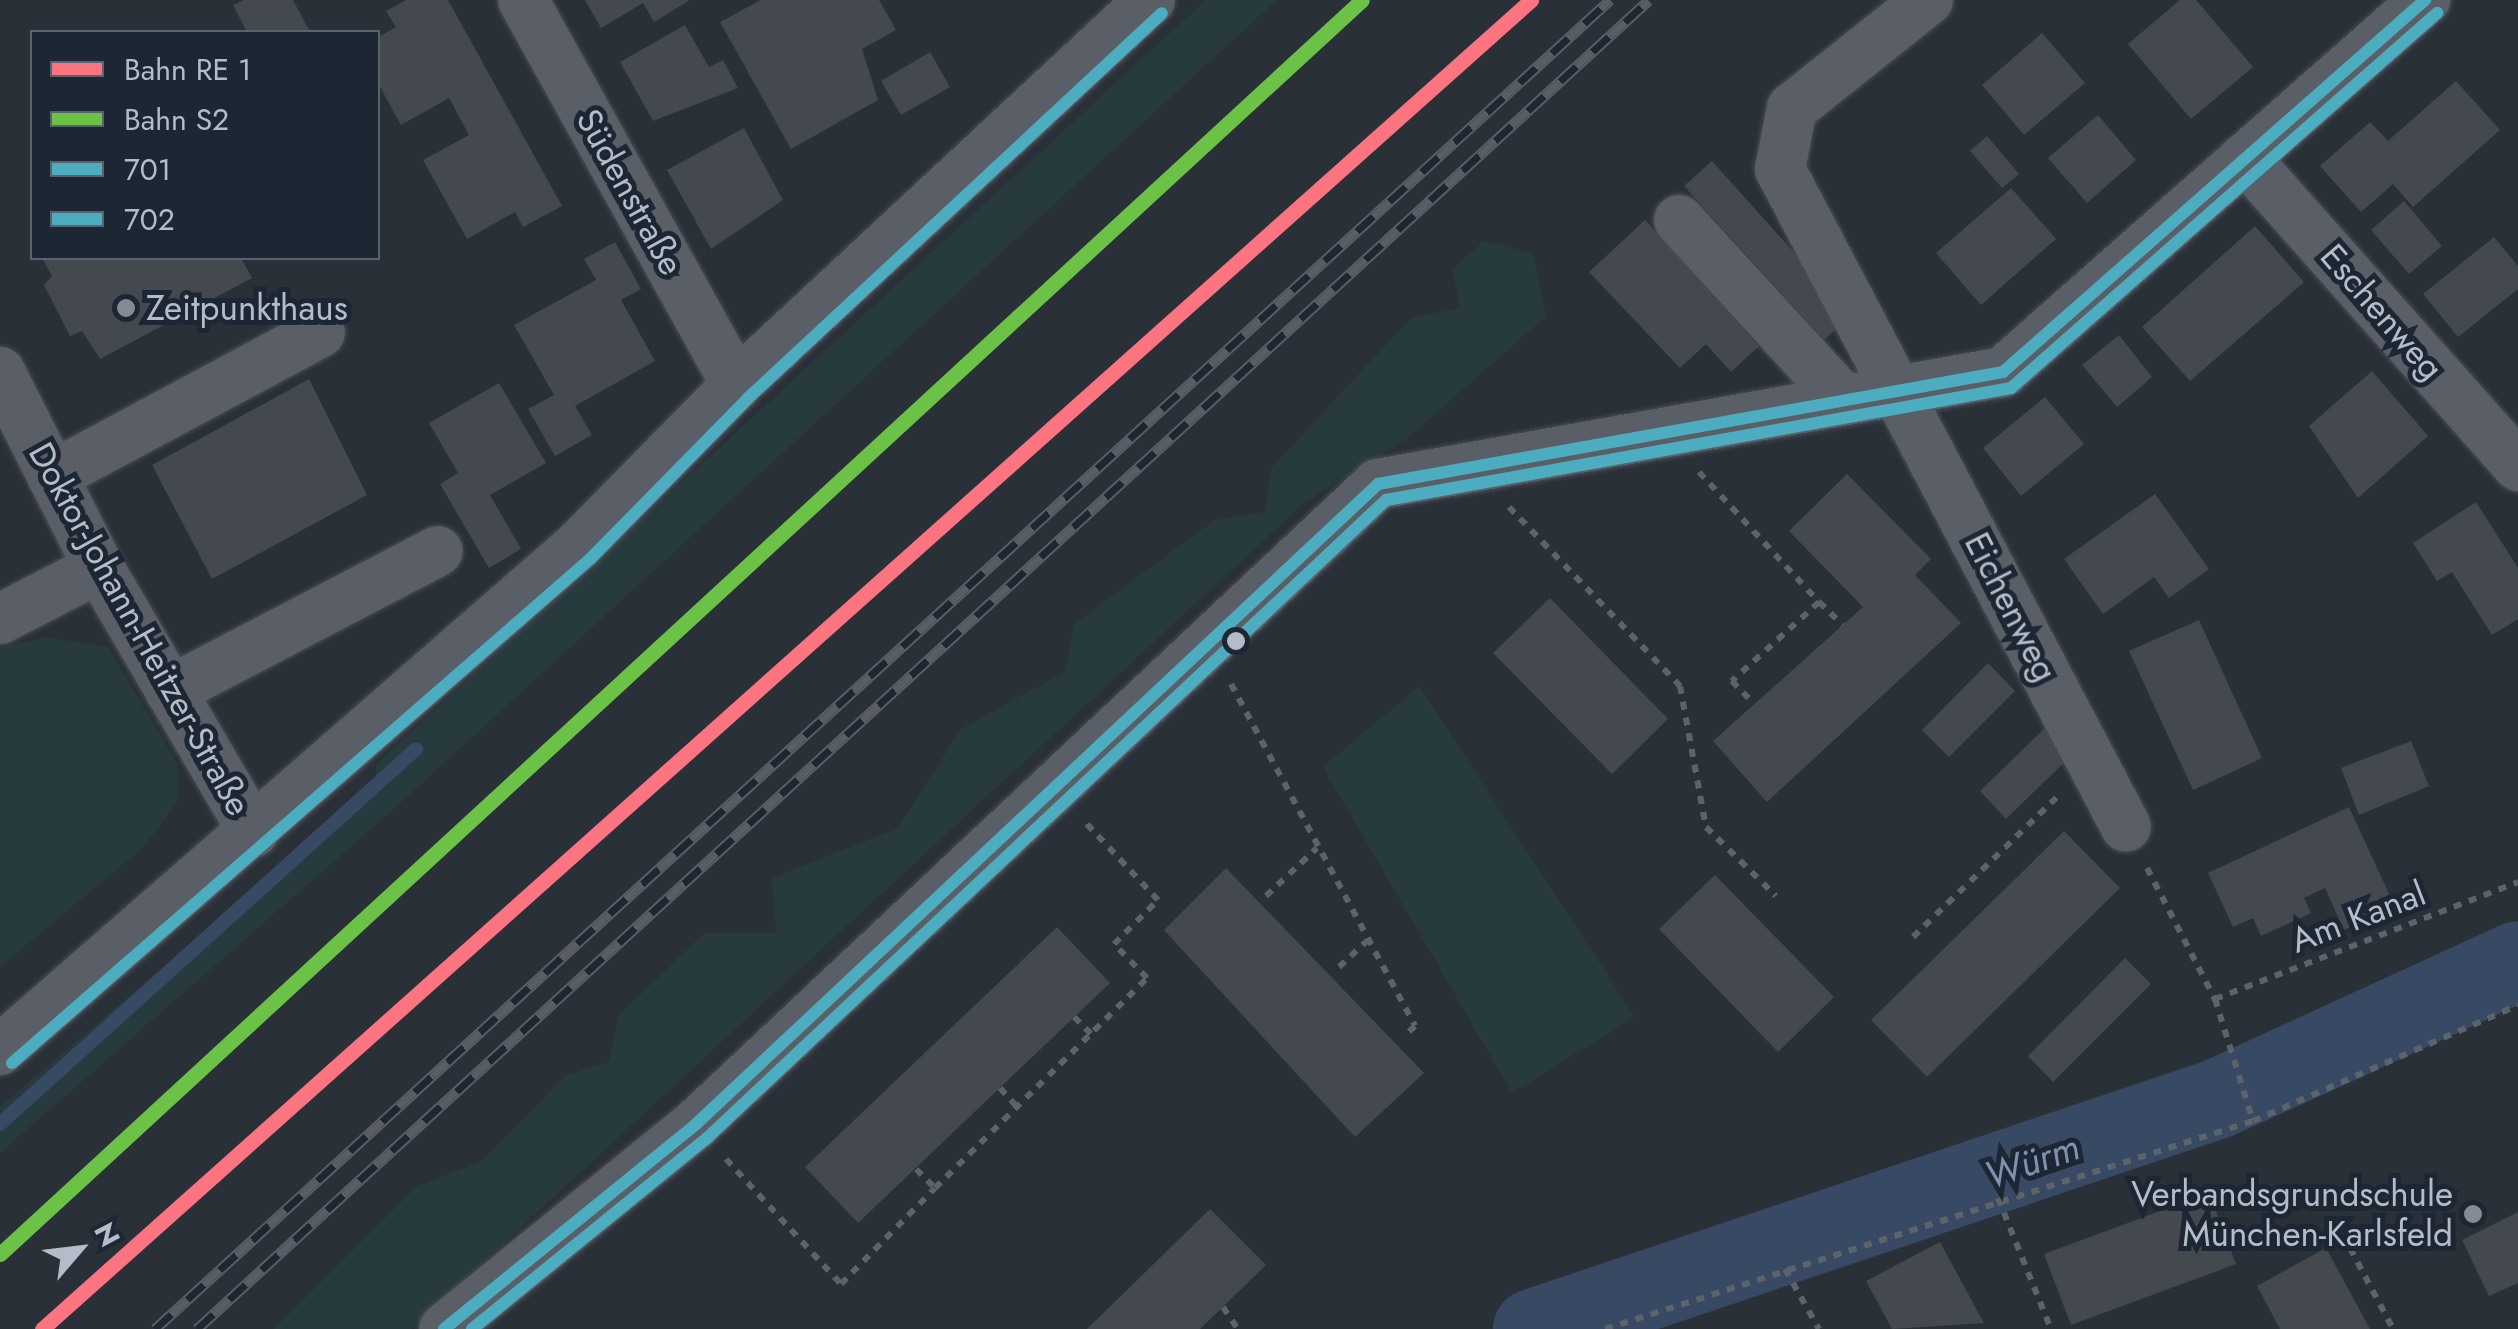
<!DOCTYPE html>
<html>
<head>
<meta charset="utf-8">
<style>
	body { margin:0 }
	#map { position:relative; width:2518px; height:1329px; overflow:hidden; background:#2a3038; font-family:Jost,sans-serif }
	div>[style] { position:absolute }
	.green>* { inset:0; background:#273a3e }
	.stream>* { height:14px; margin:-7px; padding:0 7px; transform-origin:7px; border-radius:7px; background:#384963 }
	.river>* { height:80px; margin:-40px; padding:0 40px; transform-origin:40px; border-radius:40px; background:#384963 }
	.building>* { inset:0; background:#444950 }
	.path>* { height:6px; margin-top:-3px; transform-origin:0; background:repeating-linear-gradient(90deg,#5d636a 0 8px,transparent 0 16px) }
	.roads { filter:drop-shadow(0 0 2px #484c53) drop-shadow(0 0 2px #484c53) }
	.minor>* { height:50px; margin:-25px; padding:0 25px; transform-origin:25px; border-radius:25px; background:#5a5e66 }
	.rail>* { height:11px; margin-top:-5.5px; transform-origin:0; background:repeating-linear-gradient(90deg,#1d2633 0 22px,#595d64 0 44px); box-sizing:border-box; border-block:2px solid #595d64 }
	.bus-1>* { height:12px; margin:-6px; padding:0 6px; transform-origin:6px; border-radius:6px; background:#4dadc0 }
	.bus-2>* { height:12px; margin:-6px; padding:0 6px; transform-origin:6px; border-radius:6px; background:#4dadc0 }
	.rail-1>* { height:15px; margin:-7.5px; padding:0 7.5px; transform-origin:7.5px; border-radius:7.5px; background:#fc7480 }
	.rail-2>* { height:15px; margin:-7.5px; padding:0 7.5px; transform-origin:7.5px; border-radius:7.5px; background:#6cc247 }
	.dots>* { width:28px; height:28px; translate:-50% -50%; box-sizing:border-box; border:5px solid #1d2633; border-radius:50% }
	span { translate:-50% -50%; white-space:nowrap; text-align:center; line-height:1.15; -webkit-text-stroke:10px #1d2633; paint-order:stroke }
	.street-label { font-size:35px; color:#b4bcc9 }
	.poi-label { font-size:35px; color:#b4bcc9 }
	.left { translate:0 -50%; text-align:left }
	.right { translate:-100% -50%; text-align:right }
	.water-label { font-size:38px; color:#7c92b1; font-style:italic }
	.legend { position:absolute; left:30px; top:30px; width:350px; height:230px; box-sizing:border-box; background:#1d2633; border:2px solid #59626f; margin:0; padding:12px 18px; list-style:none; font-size:30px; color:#b4bcc9 }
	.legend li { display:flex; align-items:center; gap:20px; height:50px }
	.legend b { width:50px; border:2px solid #59626f }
	.north { position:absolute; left:30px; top:1199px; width:100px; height:100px; -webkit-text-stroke:8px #1d2633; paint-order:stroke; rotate:62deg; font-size:28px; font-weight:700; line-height:40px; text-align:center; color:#b4bcc9 }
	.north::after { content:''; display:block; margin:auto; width:35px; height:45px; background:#b4bcc9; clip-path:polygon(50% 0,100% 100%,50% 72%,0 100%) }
</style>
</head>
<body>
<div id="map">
	<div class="green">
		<i style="clip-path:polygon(1206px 0,1277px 0,385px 817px,0 1153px,0 1107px,376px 783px,376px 764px)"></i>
		<i style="clip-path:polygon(1484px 241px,1533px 253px,1546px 316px,1408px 438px,1303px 504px,411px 1329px,274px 1329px,417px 1186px,480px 1162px,566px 1075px,609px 1062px,619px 1015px,704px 933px,776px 933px,772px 878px,897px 829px,961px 729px,1065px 672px,1074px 624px,1215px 520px,1265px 512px,1271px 468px,1411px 318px,1460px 308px,1452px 269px)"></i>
		<i style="clip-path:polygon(45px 637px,108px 647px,177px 763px,177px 802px,144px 847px,0 967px,0 648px)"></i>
		<i style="clip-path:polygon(1419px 686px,1635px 1017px,1512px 1093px,1323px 767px)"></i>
	</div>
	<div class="stream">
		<i style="left:0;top:1124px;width:560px;rotate:-42.03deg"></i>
	</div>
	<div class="river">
		<i style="left:1533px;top:1329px;width:722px;rotate:-18.59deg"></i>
		<i style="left:2217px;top:1099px;width:331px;rotate:-24.6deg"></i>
	</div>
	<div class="building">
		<i style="clip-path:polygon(244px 0,293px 0,310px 32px,247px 32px,233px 5px)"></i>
		<i style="clip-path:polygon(406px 0,448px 0,562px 206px,523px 227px,515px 212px,467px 239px,423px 160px,469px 135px,449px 98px,401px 125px,378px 83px,378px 37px,396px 27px,386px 11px)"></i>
		<i style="clip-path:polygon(585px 0,690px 0,654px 22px,643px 3px,601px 28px)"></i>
		<i style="clip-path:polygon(761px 0,879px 0,896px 30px,862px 49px,878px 100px,791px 149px,720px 22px)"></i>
		<i style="clip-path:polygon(2180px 0,2196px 0,2253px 67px,2191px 119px,2128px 44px)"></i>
		<i style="clip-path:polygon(685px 25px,709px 67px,723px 60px,738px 88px,653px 121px,620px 62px)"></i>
		<i style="clip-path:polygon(2042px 33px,2085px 83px,2024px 135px,1982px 85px)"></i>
		<i style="clip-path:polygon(930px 52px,950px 87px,901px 115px,881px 81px)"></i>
		<i style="clip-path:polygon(2456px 81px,2500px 130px,2413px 207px,2393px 184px,2361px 212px,2320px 166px,2370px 122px,2388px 141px)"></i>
		<i style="clip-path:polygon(2098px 115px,2136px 160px,2087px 203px,2048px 158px)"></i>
		<i style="clip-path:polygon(744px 128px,783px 200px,711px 249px,667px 170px)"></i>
		<i style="clip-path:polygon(1987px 136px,2019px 174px,2002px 188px,1970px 151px)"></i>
		<i style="clip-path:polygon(1712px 161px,1851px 316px,1824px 340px,1684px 186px)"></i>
		<i style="clip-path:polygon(2011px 188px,2056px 239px,1981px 305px,1936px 253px)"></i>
		<i style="clip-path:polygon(2404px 201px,2442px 246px,2409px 274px,2371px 230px)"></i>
		<i style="clip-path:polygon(1645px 220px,1759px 346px,1731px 372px,1706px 344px,1680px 368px,1589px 272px)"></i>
		<i style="clip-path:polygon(2255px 226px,2304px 282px,2190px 381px,2142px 327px)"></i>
		<i style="clip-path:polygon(2494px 237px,2518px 266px,2518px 289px,2458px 337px,2423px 294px)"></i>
		<i style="clip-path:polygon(615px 242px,641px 289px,621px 300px,655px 361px,575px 406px,592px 435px,555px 456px,528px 409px,554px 395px,514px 325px,596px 280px,584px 259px)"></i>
		<i style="clip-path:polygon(42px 258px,241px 258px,252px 278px,100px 359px,82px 331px,70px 336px,44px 285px,52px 276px)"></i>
		<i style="clip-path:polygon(2119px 335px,2152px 377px,2117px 407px,2082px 365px)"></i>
		<i style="clip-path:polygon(2372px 371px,2428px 436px,2358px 498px,2309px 426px)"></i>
		<i style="clip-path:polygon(309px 379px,367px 495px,212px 579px,152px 465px)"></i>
		<i style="clip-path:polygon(499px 383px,546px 463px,490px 495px,521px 549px,489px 568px,440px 484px,458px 473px,429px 423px)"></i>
		<i style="clip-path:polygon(2045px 397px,2084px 444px,2021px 496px,1983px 448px)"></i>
		<i style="clip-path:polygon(1847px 474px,1931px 559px,1915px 575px,1961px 623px,1767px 802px,1713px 741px,1863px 607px,1789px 531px)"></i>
		<i style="clip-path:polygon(2155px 494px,2209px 569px,2169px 598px,2154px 577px,2103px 614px,2064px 559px)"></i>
		<i style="clip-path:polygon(2476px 502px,2518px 568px,2518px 619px,2492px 635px,2452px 572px,2437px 581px,2413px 543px)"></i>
		<i style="clip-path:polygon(1550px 598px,1668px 719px,1612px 774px,1493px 653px)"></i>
		<i style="clip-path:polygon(2199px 620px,2262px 758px,2193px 790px,2129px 651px)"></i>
		<i style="clip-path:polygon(1988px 663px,2015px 691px,1949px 757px,1922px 730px)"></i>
		<i style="clip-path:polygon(2047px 726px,2073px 754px,2006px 819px,1980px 791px)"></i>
		<i style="clip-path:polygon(2411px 741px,2429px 786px,2359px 815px,2341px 768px)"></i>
		<i style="clip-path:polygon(2349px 807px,2395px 907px,2344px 930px,2325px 888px,2304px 898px,2311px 913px,2261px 936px,2253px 918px,2233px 927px,2208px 873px)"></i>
		<i style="clip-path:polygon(2064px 831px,2120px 888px,1927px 1077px,1871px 1020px)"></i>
		<i style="clip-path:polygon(1226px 868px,1424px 1073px,1355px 1137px,1164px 930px)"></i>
		<i style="clip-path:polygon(1715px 875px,1834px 997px,1778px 1052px,1659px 929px)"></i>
		<i style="clip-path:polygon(1057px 927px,1110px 983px,858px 1223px,805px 1167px)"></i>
		<i style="clip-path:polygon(2125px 958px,2151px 984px,2053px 1082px,2028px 1056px)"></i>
		<i style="clip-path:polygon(2209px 1193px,2236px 1264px,2071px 1325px,2044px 1254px)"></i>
		<i style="clip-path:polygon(1210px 1209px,1266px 1265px,1200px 1329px,1087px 1329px)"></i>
		<i style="clip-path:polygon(2518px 1212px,2518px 1283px,2489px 1296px,2462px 1240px)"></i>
		<i style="clip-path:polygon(1940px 1242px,1984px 1323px,1892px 1329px,1866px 1281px)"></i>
		<i style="clip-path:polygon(2326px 1248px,2370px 1329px,2280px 1329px,2257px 1286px)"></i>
	</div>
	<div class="path">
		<i style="left:1699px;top:472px;width:177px;rotate:47.3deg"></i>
		<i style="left:1819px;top:602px;width:118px;rotate:137.8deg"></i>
		<i style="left:1732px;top:681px;width:32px;rotate:46deg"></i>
		<i style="left:1509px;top:507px;width:248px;rotate:46.3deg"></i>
		<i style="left:1680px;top:686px;width:143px;rotate:79.6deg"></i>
		<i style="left:1706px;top:827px;width:98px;rotate:44.6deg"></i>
		<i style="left:1819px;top:602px;width:33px;rotate:44deg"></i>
		<i style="left:1231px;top:684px;width:388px;rotate:61.7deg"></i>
		<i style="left:1415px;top:1026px;width:16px;rotate:137deg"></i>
		<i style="left:2147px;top:868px;width:148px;rotate:62.6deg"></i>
		<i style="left:2215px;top:999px;width:128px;rotate:72.7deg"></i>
		<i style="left:2253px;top:1121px;width:289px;rotate:-23.6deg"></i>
		<i style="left:1266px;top:896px;width:70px;rotate:-43.3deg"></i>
		<i style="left:1913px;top:937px;width:204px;rotate:-44.2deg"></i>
		<i style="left:1339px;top:967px;width:38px;rotate:-43deg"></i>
		<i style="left:2215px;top:999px;width:325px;rotate:-21.1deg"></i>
		<i style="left:1074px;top:1017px;width:24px;rotate:45deg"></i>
		<i style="left:1000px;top:1088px;width:25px;rotate:48deg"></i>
		<i style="left:726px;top:1159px;width:170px;rotate:47.4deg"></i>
		<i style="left:841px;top:1284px;width:134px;rotate:-45.6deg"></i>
		<i style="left:916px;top:1169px;width:27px;rotate:45deg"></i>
		<i style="left:935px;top:1188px;width:298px;rotate:-44.7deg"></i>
		<i style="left:1147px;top:978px;width:47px;rotate:-134.1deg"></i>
		<i style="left:1114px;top:944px;width:62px;rotate:-45deg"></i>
		<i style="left:1158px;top:900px;width:108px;rotate:-133.1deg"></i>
		<i style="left:1998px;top:1198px;width:141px;rotate:68deg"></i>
		<i style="left:2350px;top:1248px;width:92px;rotate:62deg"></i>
		<i style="left:1785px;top:1269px;width:69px;rotate:60.5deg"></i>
		<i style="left:1223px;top:1307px;width:27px;rotate:56deg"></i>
		<i style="left:1605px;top:1329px;width:681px;rotate:-17.8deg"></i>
	</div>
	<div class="roads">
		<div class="minor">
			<i style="left:523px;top:0;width:440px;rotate:61deg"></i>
			<i style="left:1928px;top:0;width:174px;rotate:141.5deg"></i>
			<i style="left:1792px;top:108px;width:62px;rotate:101.1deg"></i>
			<i style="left:1780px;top:169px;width:743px;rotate:62.26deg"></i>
			<i style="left:2245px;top:158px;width:412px;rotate:48.4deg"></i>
			<i style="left:1679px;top:220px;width:240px;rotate:47.5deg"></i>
			<i style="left:0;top:372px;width:220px;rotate:63.2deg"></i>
			<i style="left:99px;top:568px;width:306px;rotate:59.7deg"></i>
			<i style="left:52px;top:476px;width:304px;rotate:-28.2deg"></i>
			<i style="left:0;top:619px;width:111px;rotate:-27.3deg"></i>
			<i style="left:170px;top:691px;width:302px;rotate:-27.6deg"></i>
			<i style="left:0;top:1050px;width:768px;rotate:-41.09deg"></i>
			<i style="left:579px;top:545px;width:224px;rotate:-45.5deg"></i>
			<i style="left:736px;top:385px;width:565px;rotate:-42.92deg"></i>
			<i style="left:444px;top:1329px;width:323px;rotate:-39.1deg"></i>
			<i style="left:695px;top:1125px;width:937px;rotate:-43.18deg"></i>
			<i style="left:1378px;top:484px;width:635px;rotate:-10.16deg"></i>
			<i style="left:2003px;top:372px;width:563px;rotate:-41.4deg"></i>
		</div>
	</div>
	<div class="rail">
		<i style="left:155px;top:1329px;width:1971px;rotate:-42.41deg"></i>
		<i style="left:197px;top:1329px;width:1968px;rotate:-42.47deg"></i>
	</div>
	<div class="bus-1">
		<i style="left:444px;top:1329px;width:323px;rotate:-39.1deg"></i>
		<i style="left:695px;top:1125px;width:937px;rotate:-43.18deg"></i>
		<i style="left:1378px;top:484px;width:635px;rotate:-10.16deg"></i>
		<i style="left:2003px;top:372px;width:563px;rotate:-41.4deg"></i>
	</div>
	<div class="bus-2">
		<i style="left:12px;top:1063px;width:768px;rotate:-41.09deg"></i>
		<i style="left:591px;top:558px;width:224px;rotate:-45.5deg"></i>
		<i style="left:748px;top:398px;width:565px;rotate:-42.92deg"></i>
		<i style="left:472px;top:1329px;width:303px;rotate:-39.1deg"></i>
		<i style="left:707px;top:1138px;width:932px;rotate:-43.22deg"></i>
		<i style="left:1386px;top:500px;width:635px;rotate:-10.16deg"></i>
		<i style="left:2011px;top:388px;width:568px;rotate:-41.36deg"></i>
	</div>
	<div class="rail-1">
		<i style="left:42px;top:1329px;width:1996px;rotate:-41.75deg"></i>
	</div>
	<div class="rail-2">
		<i style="left:0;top:1254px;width:1851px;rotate:-42.64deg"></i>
	</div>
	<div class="dots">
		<i style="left:126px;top:308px;background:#848b96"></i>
		<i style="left:1236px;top:641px;background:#b4bcc9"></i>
		<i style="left:2473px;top:1214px;background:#848b96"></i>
	</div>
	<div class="street-label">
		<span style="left:630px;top:192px;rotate:61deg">Südenstraße</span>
		<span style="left:2382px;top:312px;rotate:49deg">Eschenweg</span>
		<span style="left:2011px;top:607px;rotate:63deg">Eichenweg</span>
		<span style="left:140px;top:629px;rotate:61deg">Doktor-Johann-Heitzer-Straße</span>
		<span style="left:2358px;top:917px;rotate:-21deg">Am Kanal</span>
	</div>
	<div class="poi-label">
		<span class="left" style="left:146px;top:308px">Zeitpunkthaus</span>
		<span class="right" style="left:2453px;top:1214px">Verbandsgrundschule<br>München-Karlsfeld</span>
	</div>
	<div class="water-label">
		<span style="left:2032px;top:1161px;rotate:-19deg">Würm</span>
	</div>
	<ul class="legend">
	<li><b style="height:12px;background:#fc7480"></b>Bahn RE 1</li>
	<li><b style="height:12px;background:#6cc247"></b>Bahn S2</li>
	<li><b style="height:12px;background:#4dadc0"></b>701</li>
	<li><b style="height:12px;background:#4dadc0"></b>702</li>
	</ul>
	<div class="north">N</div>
</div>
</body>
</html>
